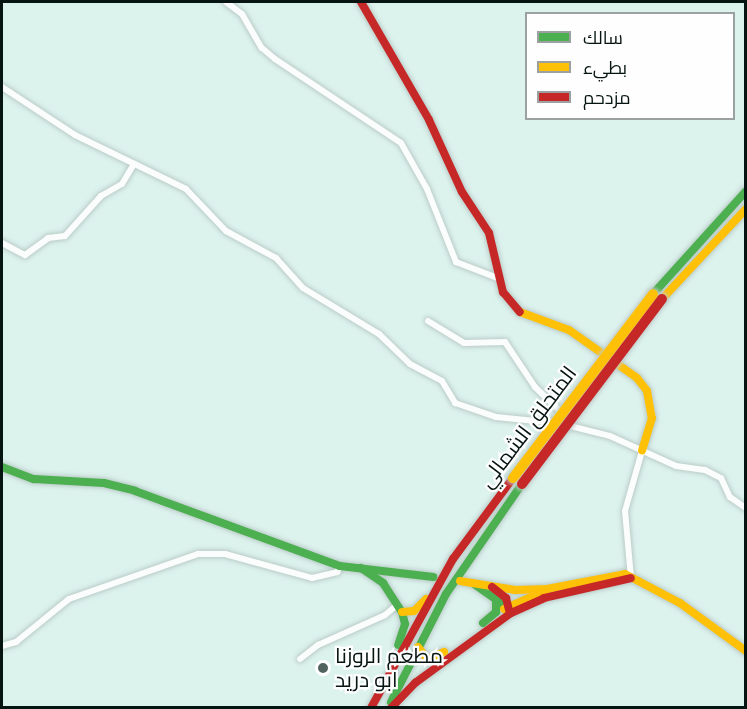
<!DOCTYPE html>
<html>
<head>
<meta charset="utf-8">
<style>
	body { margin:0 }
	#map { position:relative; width:747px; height:709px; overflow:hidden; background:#dcf2ed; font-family:Karla,Cairo,sans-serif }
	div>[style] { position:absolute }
	.roads { filter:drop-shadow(0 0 2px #bbccc8) drop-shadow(0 0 2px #bbccc8) }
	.street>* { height:6px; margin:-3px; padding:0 3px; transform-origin:3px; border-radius:3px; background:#fafdfc }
	.fast>* { height:8px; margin:-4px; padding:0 4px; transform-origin:4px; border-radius:4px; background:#4caf50 }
	.slow>* { height:8px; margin:-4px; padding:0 4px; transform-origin:4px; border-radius:4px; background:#ffc107 }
	.jam>* { height:8px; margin:-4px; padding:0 4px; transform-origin:4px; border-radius:4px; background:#c62828 }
	.bridges { filter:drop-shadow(0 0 2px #c0cbc9) drop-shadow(0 0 2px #c0cbc9) }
	.slow-bridge>* { height:10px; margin:-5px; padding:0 5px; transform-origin:5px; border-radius:5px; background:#ffc107 }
	.jam-bridge>* { height:10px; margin:-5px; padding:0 5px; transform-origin:5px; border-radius:5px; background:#c62828 }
	.dots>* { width:16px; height:16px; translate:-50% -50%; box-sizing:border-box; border:3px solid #fefefe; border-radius:50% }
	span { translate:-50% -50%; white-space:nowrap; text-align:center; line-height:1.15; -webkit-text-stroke:4.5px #fefefe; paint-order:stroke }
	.street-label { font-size:21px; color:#061512 }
	.poi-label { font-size:21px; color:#061512 }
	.left { translate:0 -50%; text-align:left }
	.frame { position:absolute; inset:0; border:3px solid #061512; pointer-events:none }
	.legend { position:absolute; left:525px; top:12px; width:210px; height:108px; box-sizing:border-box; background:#fefefe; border:2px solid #9ba1a0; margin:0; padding:8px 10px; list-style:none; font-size:18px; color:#061512 }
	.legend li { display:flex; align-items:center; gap:12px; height:30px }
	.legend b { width:30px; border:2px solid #9ba1a0 }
</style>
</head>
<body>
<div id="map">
	<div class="roads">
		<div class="street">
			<i style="left:226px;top:2px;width:20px;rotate:37deg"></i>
			<i style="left:242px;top:14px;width:39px;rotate:60deg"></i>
			<i style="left:262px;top:48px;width:17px;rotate:40deg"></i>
			<i style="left:275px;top:59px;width:151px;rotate:33.7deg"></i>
			<i style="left:401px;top:143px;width:53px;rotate:60.5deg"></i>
			<i style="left:427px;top:189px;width:79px;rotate:68.3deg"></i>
			<i style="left:456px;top:262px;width:47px;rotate:21.1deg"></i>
			<i style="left:2px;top:87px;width:87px;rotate:33.3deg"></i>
			<i style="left:75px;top:135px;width:123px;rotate:25.9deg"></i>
			<i style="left:186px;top:189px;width:58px;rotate:46.4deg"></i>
			<i style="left:226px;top:231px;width:57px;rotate:28.4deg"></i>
			<i style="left:276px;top:258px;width:40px;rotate:48deg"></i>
			<i style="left:303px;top:288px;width:89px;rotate:31.2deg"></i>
			<i style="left:379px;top:334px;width:43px;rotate:44.1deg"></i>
			<i style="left:410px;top:364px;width:36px;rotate:28deg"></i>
			<i style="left:442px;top:381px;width:26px;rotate:59deg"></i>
			<i style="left:455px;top:403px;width:43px;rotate:18.9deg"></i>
			<i style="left:496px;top:417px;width:60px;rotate:5.7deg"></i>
			<i style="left:2px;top:243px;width:26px;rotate:28deg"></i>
			<i style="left:25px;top:255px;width:29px;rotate:-36deg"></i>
			<i style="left:48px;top:238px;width:17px;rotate:-7deg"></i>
			<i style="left:65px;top:236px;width:54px;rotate:-48deg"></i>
			<i style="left:101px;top:196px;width:24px;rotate:-30deg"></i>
			<i style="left:122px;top:184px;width:23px;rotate:-59deg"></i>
			<i style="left:428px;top:321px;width:42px;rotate:31.4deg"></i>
			<i style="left:464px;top:343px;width:41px;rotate:-1.4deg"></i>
			<i style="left:505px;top:342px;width:54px;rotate:56.3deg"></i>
			<i style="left:535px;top:387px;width:40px;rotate:44deg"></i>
			<i style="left:566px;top:425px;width:45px;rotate:14deg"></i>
			<i style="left:610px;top:436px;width:72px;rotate:24.4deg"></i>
			<i style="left:676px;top:466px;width:29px;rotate:8deg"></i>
			<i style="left:705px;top:470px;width:18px;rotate:27deg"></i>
			<i style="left:721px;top:478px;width:21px;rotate:65deg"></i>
			<i style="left:730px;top:497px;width:19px;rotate:35deg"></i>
			<i style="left:631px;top:578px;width:67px;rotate:-95.1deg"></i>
			<i style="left:625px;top:511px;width:62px;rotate:-74.2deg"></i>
			<i style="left:2px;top:646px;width:15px;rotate:-16deg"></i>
			<i style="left:16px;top:642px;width:68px;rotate:-39.1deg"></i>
			<i style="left:69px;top:599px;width:137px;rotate:-19.2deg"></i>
			<i style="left:198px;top:554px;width:27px"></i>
			<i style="left:225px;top:554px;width:90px;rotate:15.4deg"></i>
			<i style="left:312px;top:578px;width:26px;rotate:-13deg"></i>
			<i style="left:337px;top:572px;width:7px;rotate:-63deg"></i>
			<i style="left:300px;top:659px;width:23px;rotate:-38deg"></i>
			<i style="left:318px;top:645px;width:73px;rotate:-24.1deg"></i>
			<i style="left:385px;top:615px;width:16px;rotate:-40deg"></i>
		</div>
		<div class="fast">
			<i style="left:653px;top:294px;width:139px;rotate:-47.9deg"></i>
			<i style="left:2px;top:467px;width:34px;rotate:21deg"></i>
			<i style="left:34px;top:479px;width:70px;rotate:3.3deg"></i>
			<i style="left:104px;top:483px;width:32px;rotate:14deg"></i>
			<i style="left:135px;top:491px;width:218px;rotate:20.1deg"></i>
			<i style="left:340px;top:566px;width:94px;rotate:6.7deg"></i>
			<i style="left:361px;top:568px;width:27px;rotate:34deg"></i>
			<i style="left:383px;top:583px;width:35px;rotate:57deg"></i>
			<i style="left:402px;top:612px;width:12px;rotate:76deg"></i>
			<i style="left:405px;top:624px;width:22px;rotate:108deg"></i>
			<i style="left:474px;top:584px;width:33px;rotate:35deg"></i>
			<i style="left:483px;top:623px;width:17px;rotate:-40deg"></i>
			<i style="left:496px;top:612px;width:12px;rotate:-90deg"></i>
			<i style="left:391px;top:702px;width:121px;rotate:-63deg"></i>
			<i style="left:446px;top:594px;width:134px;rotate:-55.4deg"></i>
		</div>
		<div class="slow">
			<i style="left:662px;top:299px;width:123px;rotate:-47deg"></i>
			<i style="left:520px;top:312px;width:52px;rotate:20.2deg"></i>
			<i style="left:569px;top:330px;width:83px;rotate:35.2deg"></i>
			<i style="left:637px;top:378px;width:16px;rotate:52deg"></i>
			<i style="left:647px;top:391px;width:27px;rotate:80deg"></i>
			<i style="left:652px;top:418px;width:34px;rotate:107deg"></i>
			<i style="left:460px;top:581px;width:56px;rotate:9.3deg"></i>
			<i style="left:515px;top:590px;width:32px;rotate:-2deg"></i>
			<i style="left:547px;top:589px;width:79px;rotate:-10.9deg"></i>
			<i style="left:625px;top:574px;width:62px;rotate:27.8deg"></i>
			<i style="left:680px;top:603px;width:82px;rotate:36deg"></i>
			<i style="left:504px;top:609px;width:47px;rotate:-23.8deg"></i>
			<i style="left:402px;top:612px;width:12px;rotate:-5deg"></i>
			<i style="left:414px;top:611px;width:17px;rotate:-45deg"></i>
			<i style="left:418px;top:647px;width:16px;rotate:52deg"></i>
			<i style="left:428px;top:660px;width:18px;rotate:-27deg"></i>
		</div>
		<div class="jam">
			<i style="left:361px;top:2px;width:136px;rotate:60deg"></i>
			<i style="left:429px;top:120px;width:79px;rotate:65.4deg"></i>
			<i style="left:462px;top:192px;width:49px;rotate:56.6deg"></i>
			<i style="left:489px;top:233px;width:61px;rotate:76.7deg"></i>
			<i style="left:503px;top:292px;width:26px;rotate:50deg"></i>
			<i style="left:492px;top:587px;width:18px;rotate:38deg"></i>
			<i style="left:506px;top:598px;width:12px;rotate:76deg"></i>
			<i style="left:371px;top:708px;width:170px;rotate:-61.2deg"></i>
			<i style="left:453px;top:559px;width:101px;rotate:-53.5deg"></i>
			<i style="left:391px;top:708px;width:35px;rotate:-46deg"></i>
			<i style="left:415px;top:683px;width:119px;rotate:-36.1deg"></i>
			<i style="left:511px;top:613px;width:36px;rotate:-24deg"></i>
			<i style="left:544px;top:598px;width:89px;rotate:-12.9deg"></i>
		</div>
	</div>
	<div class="bridges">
		<div class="slow-bridge">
			<i style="left:513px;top:478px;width:231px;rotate:-52.7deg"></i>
		</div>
		<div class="jam-bridge">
			<i style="left:522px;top:484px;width:232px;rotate:-52.9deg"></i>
		</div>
	</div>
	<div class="dots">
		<i style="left:323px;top:668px;background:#51625f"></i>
	</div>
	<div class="street-label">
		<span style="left:528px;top:427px;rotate:-53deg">المتحلق الشمالي</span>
	</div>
	<div class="poi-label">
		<span class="left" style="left:335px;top:668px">مطعم الروزنا<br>ابو دريد</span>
	</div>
	<div class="frame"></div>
	<ul class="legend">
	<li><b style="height:8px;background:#4caf50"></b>سالك</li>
	<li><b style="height:8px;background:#ffc107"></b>بطيء</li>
	<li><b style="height:8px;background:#c62828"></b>مزدحم</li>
	</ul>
</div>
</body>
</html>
